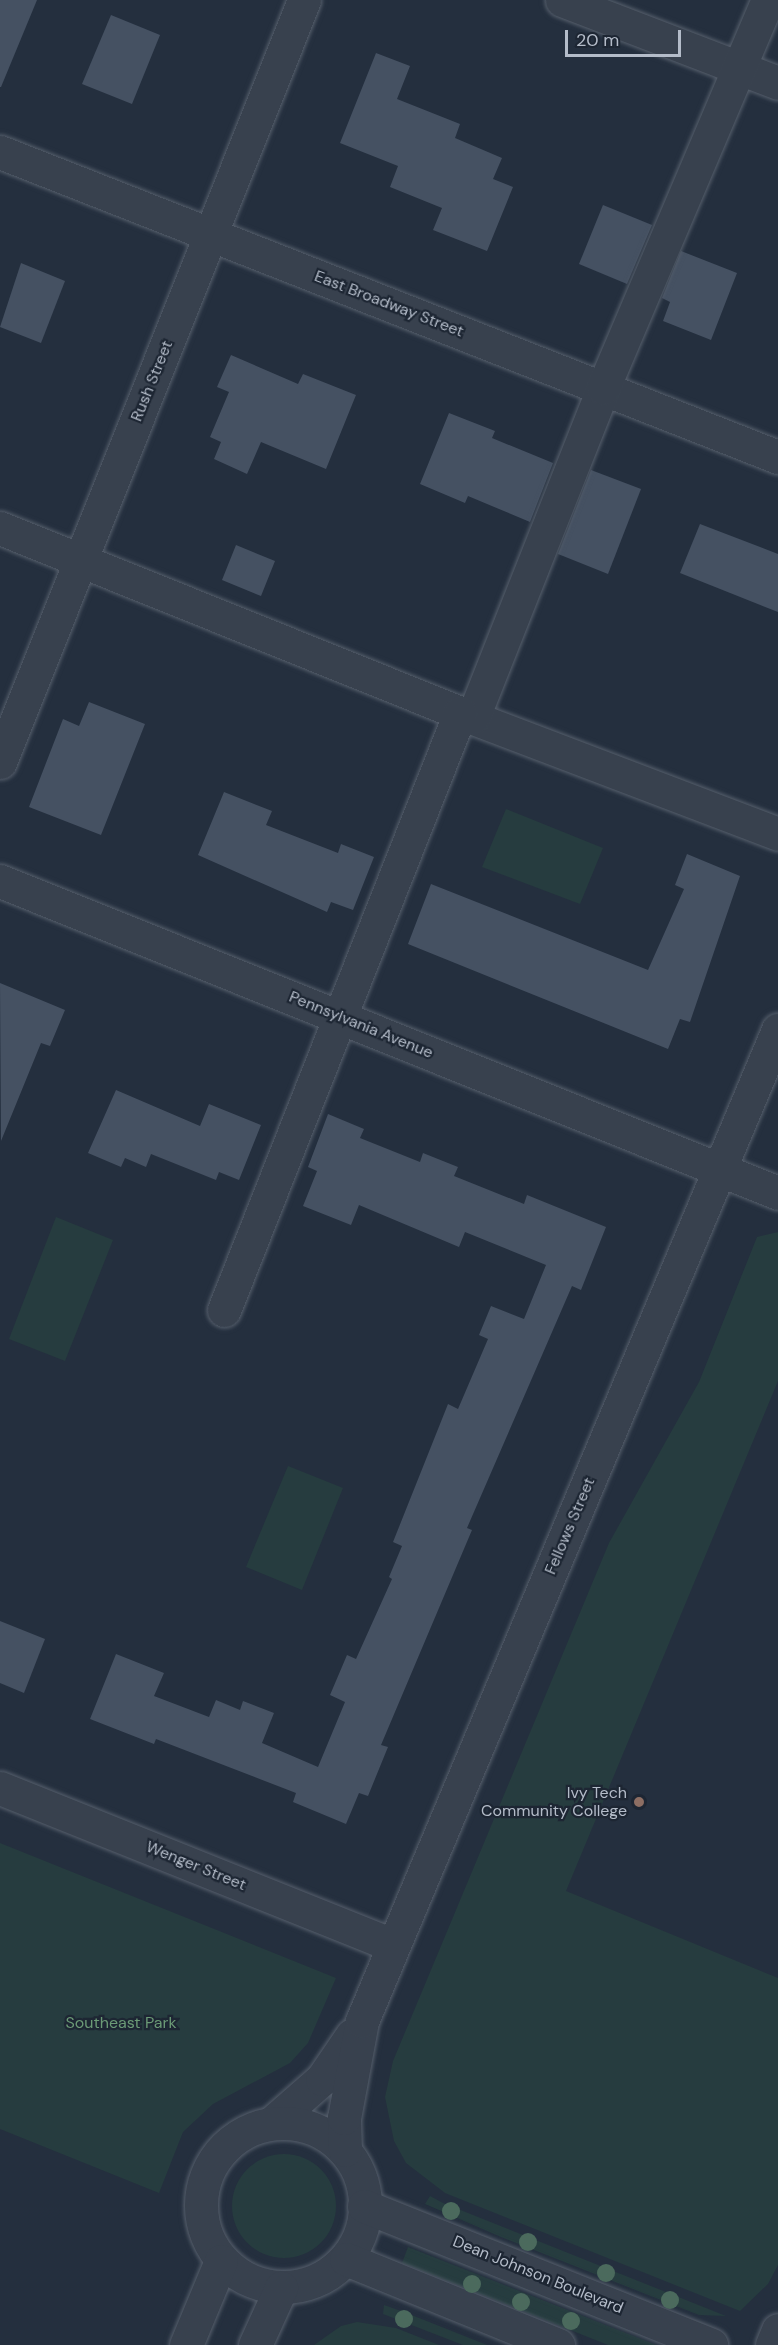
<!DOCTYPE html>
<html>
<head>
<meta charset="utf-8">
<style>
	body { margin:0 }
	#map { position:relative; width:778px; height:2345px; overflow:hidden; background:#242f3e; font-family:"DM Sans",sans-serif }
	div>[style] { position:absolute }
	.green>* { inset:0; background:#263c3f }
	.round { border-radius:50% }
	.building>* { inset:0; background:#455162 }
	.roads { filter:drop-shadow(0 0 2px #565f6c) drop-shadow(0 0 2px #565f6c) }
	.minor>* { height:33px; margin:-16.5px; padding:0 16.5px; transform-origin:16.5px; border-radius:16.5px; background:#38414e }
	.minor>.ring { margin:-16.5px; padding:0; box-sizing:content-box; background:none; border:33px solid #38414e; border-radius:50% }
	.trees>* { width:18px; height:18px; margin:-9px; border-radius:50%; background:#4b6a5d }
	.dots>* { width:16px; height:16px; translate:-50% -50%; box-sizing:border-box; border:3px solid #1d2633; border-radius:50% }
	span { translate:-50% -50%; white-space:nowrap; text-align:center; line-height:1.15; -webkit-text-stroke:4.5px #1d2633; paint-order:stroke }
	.street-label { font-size:16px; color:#b4bcc9 }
	.poi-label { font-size:16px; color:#b4bcc9 }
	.right { translate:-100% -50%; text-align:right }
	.park-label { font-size:16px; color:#6b9a76 }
	.scale { position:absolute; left:565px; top:30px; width:116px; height:27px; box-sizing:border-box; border:3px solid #b4bcc9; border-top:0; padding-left:8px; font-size:18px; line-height:21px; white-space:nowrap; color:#b4bcc9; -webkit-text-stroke:4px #1d2633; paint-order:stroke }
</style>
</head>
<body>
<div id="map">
	<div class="green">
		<i style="clip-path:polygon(506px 809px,603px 848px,580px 904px,482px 867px)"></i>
		<i style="clip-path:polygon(56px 1217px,113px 1240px,65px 1361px,9px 1339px)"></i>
		<i style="clip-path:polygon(778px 1232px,778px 1381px,566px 1891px,778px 1978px,778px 2265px,768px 2284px,740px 2311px,445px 2193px,406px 2163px,394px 2141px,385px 2097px,393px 2061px,609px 1543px,699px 1382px,757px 1237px)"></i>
		<i style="clip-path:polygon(288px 1466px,343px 1488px,302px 1590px,246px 1567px)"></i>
		<i style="clip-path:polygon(0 1843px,336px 1978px,308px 2043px,290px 2063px,213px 2104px,183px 2132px,159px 2193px,0 2129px)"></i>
		<i class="round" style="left:232px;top:2154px;width:104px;height:104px"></i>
		<i style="clip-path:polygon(430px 2196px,443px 2203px,726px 2316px,699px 2315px,501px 2237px,425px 2204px)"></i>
		<i style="clip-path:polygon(408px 2247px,656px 2345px,608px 2345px,402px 2263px)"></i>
		<i style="clip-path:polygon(384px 2305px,404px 2312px,487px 2345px,463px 2345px,383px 2314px)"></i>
		<i style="clip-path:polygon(357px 2322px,396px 2328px,439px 2345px,314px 2345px,341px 2326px)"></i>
	</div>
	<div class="building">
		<i style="clip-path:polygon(0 0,37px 0,1px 87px,0 87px)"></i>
		<i style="clip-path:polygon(111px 15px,160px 35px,132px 104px,82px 84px)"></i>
		<i style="clip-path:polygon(376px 53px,410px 66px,397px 99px,460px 124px,455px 138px,502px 158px,493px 179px,513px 187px,487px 251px,433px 230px,442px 208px,390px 187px,398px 166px,340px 143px)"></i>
		<i style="clip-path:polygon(603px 205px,652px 225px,627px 284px,579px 264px)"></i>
		<i style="clip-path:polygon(681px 251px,737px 273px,711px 340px,663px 321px,670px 302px,662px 298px)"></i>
		<i style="clip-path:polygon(21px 263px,65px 281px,41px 343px,0 327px)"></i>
		<i style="clip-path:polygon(231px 355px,298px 384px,303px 374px,356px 395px,326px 469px,261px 442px,247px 474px,214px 459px,221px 442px,210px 437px,229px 392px,217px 387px)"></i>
		<i style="clip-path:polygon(449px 413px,495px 431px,492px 438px,553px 463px,530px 522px,468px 496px,465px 503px,420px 484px)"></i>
		<i style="clip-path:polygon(591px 470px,641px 489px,608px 574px,558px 554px)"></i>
		<i style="clip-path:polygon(700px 524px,778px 554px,778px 612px,680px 573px)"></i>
		<i style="clip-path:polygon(236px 545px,275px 561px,261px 596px,222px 580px)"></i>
		<i style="clip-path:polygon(89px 702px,145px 724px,101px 835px,29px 807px,63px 719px,79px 726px)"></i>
		<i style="clip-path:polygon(224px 792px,272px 811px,266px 825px,338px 853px,341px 844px,374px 857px,353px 910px,331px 902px,327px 912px,198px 855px)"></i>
		<i style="clip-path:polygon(687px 854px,740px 876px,690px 1022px,680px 1019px,668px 1049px,408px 944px,431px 884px,648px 970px,684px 889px,675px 885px)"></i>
		<i style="clip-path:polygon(0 983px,65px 1010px,50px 1046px,41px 1043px,1px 1141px)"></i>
		<i style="clip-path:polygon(116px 1090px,200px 1126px,209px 1104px,261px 1125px,239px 1180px,219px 1172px,216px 1180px,151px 1154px,146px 1167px,125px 1158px,121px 1167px,88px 1153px)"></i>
		<i style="clip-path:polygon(328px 1114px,364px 1129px,360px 1138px,420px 1162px,423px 1153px,458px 1167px,454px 1176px,524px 1204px,527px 1195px,606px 1227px,581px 1290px,572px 1286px,467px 1528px,472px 1530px,381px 1745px,388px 1747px,368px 1796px,359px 1793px,346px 1824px,293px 1802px,296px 1793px,156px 1739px,154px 1744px,90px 1719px,116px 1654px,164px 1673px,154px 1696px,209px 1717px,216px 1700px,240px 1710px,243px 1701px,274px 1713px,262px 1743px,318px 1767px,345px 1702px,330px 1695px,347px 1655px,356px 1659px,392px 1579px,389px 1577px,402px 1546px,393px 1542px,448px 1404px,458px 1409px,488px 1339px,479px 1335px,491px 1306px,524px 1319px,546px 1265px,465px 1232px,459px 1247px,359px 1205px,351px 1225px,303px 1206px,317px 1171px,308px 1167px)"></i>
		<i style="clip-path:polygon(0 1621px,45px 1639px,24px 1693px,0 1683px)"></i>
	</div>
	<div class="roads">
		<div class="minor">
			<i style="left:562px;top:0;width:231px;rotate:21deg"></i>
			<i style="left:0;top:152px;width:836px;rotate:21.41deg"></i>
			<i style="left:0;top:528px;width:496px;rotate:21.9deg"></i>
			<i style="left:460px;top:713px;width:340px;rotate:20.8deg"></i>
			<i style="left:473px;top:717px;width:354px;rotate:-68.4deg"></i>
			<i style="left:603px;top:388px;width:422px;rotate:-67deg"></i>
			<i style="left:0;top:762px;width:820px;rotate:-68.25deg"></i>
			<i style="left:0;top:881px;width:838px;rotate:21.85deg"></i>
			<i style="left:224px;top:1310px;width:642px;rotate:-68.43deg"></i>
			<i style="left:0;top:1788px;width:422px;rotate:21.8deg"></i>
			<i style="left:273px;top:2122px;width:65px;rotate:-41.3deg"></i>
			<i style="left:322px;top:2079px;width:53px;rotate:-55.7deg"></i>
			<i class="ring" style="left:201px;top:2123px;width:131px;height:131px"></i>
			<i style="left:345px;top:2150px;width:32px;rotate:-92deg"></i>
			<i style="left:344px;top:2118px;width:99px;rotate:-79.5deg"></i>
			<i style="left:362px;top:2021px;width:1075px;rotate:-67.23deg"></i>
			<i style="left:364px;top:2206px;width:374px;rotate:21.8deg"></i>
			<i style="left:346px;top:2259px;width:229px;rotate:22.1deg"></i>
			<i style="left:186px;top:2345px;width:91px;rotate:-67.4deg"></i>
			<i style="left:255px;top:2345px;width:63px;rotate:-65.5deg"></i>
			<i style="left:772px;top:2345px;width:16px;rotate:-68deg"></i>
		</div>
	</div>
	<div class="trees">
		<i style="left:451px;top:2211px"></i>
		<i style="left:528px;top:2242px"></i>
		<i style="left:606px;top:2273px"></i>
		<i style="left:472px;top:2284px"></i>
		<i style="left:670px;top:2300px"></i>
		<i style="left:521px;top:2302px"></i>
		<i style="left:404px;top:2319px"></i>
		<i style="left:571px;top:2321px"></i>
	</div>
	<div class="dots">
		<i style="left:639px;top:1802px;background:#8d6e63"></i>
	</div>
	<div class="street-label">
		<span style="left:389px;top:304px;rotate:21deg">East Broadway Street</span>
		<span style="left:152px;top:381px;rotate:-68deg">Rush Street</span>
		<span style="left:361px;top:1025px;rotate:22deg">Pennsylvania Avenue</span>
		<span style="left:570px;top:1526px;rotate:-67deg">Fellows Street</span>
		<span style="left:196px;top:1866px;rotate:22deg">Wenger Street</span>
		<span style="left:538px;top:2275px;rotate:22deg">Dean Johnson Boulevard</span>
	</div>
	<div class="poi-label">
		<span class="right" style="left:627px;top:1802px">Ivy Tech<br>Community College</span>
	</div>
	<div class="park-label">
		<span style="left:121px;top:2023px">Southeast Park</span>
	</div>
	<div class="scale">20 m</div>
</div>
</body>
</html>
